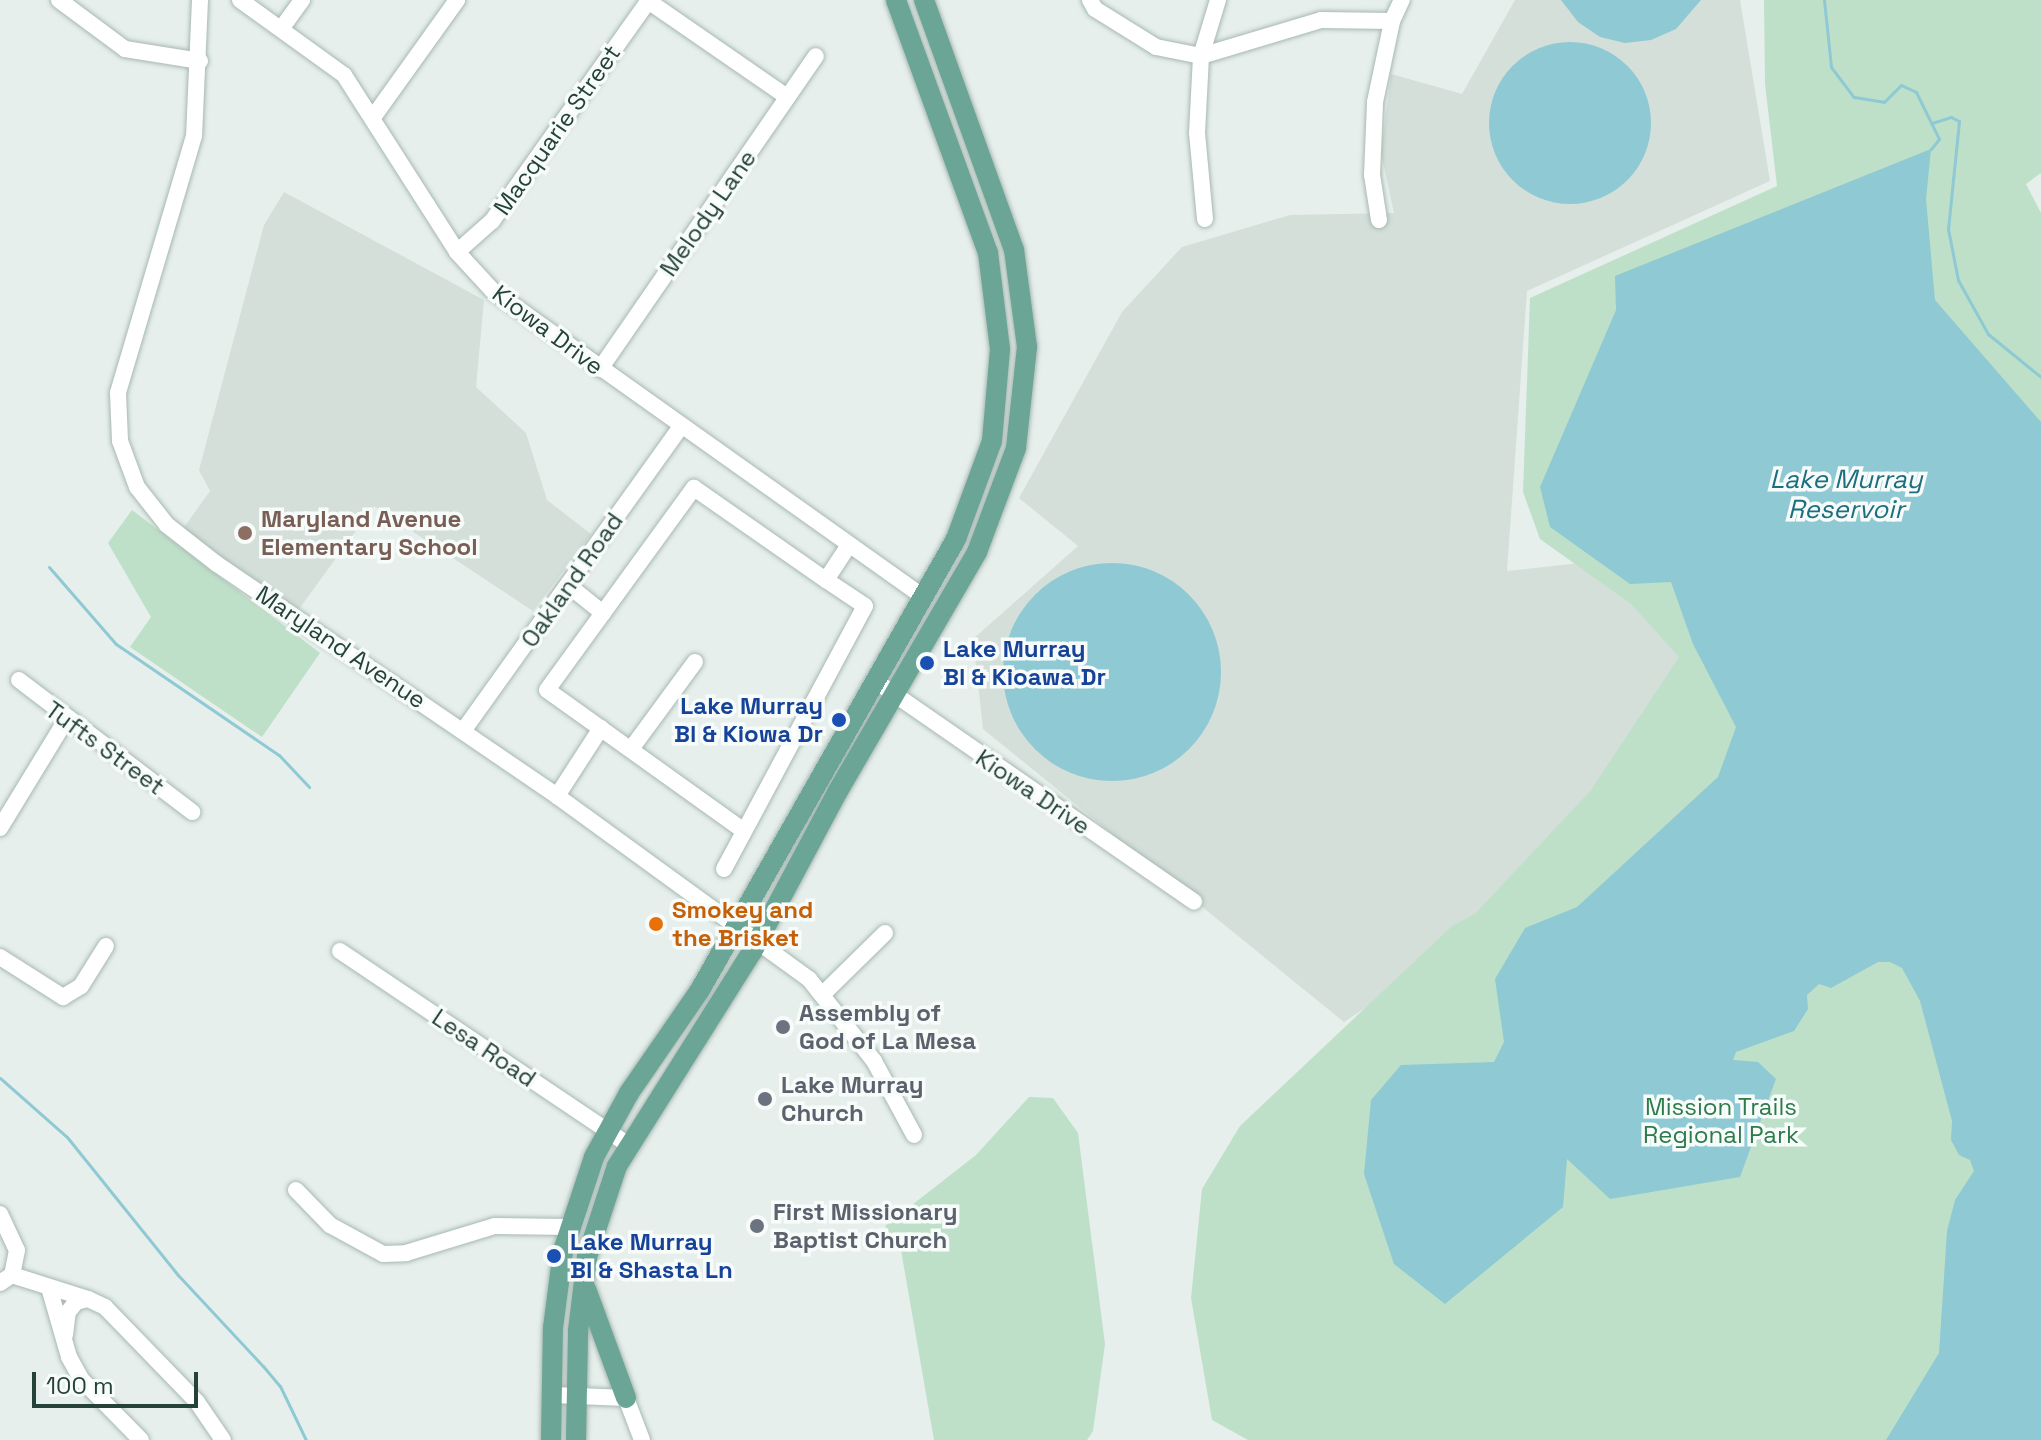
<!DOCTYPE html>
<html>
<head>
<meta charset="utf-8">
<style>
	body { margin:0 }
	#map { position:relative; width:2041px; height:1440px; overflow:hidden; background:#e6efeb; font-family:"Space Grotesk",sans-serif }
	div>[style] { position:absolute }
	.built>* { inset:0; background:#d4dfda }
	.green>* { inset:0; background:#bfe0c8 }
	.water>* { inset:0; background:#8ec9d4 }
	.round { border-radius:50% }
	.stream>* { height:3px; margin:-1.5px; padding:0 1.5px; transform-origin:1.5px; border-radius:1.5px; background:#8ec9d4 }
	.roads { filter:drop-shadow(0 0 2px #a8b8b2) drop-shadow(0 0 2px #a8b8b2) }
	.minor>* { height:16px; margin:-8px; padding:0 8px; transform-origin:8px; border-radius:8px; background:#fff }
	.major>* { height:20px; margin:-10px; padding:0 10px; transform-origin:10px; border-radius:10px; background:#6aa596 }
	.dots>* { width:22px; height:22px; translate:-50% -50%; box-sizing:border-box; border:4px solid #f7fbf9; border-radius:50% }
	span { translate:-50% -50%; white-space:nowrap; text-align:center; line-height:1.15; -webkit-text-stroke:7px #f7fbf9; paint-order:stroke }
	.street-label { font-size:24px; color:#24423a }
	.education-label { font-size:24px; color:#785e54; font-weight:700 }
	.left { translate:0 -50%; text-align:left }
	.transit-label { font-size:24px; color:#164399; font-weight:700 }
	.right { translate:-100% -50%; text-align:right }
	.food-label { font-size:24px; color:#c56008; font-weight:700 }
	.worship-label { font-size:24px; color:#5b616d; font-weight:700 }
	.park-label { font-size:24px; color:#2d7a4b }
	.water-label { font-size:26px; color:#1c6f80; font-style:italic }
	.scale { position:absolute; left:32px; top:1372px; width:166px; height:36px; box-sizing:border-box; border:4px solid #24423a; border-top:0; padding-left:10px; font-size:24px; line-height:28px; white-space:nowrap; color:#24423a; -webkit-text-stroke:6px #f7fbf9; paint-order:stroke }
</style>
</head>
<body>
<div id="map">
	<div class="built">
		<i style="clip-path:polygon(1515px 0,1740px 0,1770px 181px,1527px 291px,1507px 571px,1580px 563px,1646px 608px,1690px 672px,1485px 929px,1344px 1022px,983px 729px,973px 639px,1078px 546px,1019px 498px,1122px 312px,1182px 247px,1290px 215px,1394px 213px,1381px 153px,1391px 74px,1462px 94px)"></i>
		<i style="clip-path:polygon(284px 192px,484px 300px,476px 387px,526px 433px,547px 500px,591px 534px,533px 611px,374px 506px,299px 609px,182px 530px,210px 491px,199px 470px,264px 225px)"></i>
	</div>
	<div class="green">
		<i style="clip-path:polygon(1764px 0,2041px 0,2041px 173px,2026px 184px,2041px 213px,2041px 1440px,1248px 1440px,1212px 1420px,1191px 1298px,1202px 1189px,1240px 1126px,1452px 926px,1475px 914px,1591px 790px,1679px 657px,1631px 604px,1540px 539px,1523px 492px,1530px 298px,1777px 186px,1765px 84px)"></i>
		<i style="clip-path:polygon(132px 510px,320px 653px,262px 737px,130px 647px,151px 617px,108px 543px)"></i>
		<i style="clip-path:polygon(1029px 1097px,1053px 1098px,1078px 1133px,1105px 1344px,1093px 1431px,1087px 1440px,934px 1440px,901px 1250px,885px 1226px,976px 1155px)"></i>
	</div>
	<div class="water">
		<i style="clip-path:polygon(1561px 0,1701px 0,1676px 29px,1651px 40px,1625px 43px,1600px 37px,1578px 22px)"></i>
		<i class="round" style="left:1489px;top:42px;width:162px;height:162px"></i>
		<i style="clip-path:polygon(1931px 149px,1926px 199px,1935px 300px,2041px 422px,2041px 1440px,1886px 1440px,1939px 1353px,1947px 1231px,1955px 1200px,1974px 1171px,1970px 1160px,1959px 1155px,1951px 1140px,1952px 1121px,1920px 1001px,1902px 968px,1890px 962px,1878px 962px,1831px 988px,1819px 984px,1807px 995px,1808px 1009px,1794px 1031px,1736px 1052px,1733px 1060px,1758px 1062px,1776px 1079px,1740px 1177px,1610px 1199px,1567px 1159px,1563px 1207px,1445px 1304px,1394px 1264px,1364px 1174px,1371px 1100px,1401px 1065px,1494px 1062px,1504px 1042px,1495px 979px,1525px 928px,1577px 907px,1718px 777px,1736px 727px,1693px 644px,1671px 582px,1630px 584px,1550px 527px,1540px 487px,1616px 310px,1615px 276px)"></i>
		<i class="round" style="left:1003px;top:563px;width:218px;height:218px"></i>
	</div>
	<div class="stream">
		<i style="left:1824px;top:0;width:67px;rotate:84deg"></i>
		<i style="left:1831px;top:67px;width:38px;rotate:53deg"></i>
		<i style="left:1854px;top:97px;width:30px;rotate:9deg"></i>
		<i style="left:1884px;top:102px;width:24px;rotate:-45deg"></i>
		<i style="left:1901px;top:85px;width:17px;rotate:25deg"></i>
		<i style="left:1916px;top:92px;width:52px;rotate:63.9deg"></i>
		<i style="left:1939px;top:139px;width:13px;rotate:129deg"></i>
		<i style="left:1932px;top:123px;width:20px;rotate:-18deg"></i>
		<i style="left:1951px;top:117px;width:9px;rotate:27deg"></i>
		<i style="left:1959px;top:121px;width:109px;rotate:95.8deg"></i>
		<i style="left:1948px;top:229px;width:52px;rotate:78.9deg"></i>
		<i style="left:1958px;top:280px;width:62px;rotate:60.9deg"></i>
		<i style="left:1988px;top:334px;width:68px;rotate:39.1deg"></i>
		<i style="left:49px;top:567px;width:102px;rotate:49deg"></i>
		<i style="left:116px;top:644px;width:197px;rotate:34.3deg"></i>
		<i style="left:279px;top:755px;width:44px;rotate:46.8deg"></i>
		<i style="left:0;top:1078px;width:89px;rotate:41.4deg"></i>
		<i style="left:67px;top:1137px;width:177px;rotate:51.2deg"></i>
		<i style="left:178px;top:1275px;width:125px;rotate:47deg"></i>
		<i style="left:263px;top:1366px;width:26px;rotate:50deg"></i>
		<i style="left:280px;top:1386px;width:60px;rotate:64.3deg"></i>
	</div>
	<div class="roads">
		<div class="minor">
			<i style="left:59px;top:0;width:82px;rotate:36.6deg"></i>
			<i style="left:125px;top:49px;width:76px;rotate:9.1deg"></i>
			<i style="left:200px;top:0;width:136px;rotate:92.5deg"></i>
			<i style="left:194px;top:136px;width:268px;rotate:106.5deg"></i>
			<i style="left:118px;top:393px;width:48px;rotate:87.6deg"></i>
			<i style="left:120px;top:441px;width:49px;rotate:69.7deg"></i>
			<i style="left:137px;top:487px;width:48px;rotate:51.7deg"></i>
			<i style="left:167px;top:525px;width:63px;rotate:38deg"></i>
			<i style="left:217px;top:564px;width:412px;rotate:34.3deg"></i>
			<i style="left:557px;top:796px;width:311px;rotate:36deg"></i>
			<i style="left:809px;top:979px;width:105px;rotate:51.6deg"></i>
			<i style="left:874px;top:1061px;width:84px;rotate:61.6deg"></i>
			<i style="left:240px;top:0;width:128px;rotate:35.8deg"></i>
			<i style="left:344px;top:75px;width:210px;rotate:57.4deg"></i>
			<i style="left:457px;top:252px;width:53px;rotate:47.3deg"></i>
			<i style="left:493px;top:291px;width:526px;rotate:35.41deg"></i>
			<i style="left:1090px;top:0;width:10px;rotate:61deg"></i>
			<i style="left:1095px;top:9px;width:72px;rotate:31.9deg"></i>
			<i style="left:1156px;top:47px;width:46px;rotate:11.3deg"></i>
			<i style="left:1201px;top:56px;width:125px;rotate:-16.7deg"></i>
			<i style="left:1321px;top:20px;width:71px;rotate:0.8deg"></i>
			<i style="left:648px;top:1px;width:169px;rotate:34.6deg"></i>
			<i style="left:281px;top:29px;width:36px;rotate:-54deg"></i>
			<i style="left:374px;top:116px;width:143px;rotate:-54.4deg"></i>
			<i style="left:1205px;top:219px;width:86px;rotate:-95.3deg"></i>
			<i style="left:1197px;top:133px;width:77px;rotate:-87deg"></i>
			<i style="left:1201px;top:56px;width:59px;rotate:-73.1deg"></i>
			<i style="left:1379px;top:220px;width:46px;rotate:-98.8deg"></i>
			<i style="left:1372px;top:175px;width:73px;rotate:-87.6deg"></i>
			<i style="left:1375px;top:102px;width:83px;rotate:-78.1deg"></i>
			<i style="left:1392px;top:21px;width:23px;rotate:-65deg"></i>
			<i style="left:457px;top:252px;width:47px;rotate:-41.5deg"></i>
			<i style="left:492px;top:221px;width:271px;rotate:-54.6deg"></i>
			<i style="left:600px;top:369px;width:380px;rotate:-55.4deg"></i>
			<i style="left:568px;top:585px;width:45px;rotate:38.7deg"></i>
			<i style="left:19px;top:680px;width:218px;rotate:37.3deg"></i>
			<i style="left:884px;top:687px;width:377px;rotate:34.7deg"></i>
			<i style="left:463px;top:731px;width:373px;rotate:-54.4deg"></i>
			<i style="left:631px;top:749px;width:108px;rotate:-53.7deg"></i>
			<i style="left:557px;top:796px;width:81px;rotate:-57.1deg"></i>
			<i style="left:0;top:828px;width:127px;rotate:-58.6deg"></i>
			<i style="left:744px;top:831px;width:242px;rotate:-144.4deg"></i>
			<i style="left:547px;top:690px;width:250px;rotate:-54deg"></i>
			<i style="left:694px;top:488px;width:161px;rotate:34.9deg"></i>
			<i style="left:724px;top:869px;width:298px;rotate:-61.8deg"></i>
			<i style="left:865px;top:606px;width:47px;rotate:-146.3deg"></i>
			<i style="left:826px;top:580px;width:42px;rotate:-56.7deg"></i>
			<i style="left:340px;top:951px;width:348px;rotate:33.9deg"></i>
			<i style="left:0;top:957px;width:75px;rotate:32.4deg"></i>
			<i style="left:63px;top:997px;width:21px;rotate:-31deg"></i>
			<i style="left:81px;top:986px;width:47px;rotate:-58deg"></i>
			<i style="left:823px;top:994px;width:87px;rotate:-44.5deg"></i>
			<i style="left:296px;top:1190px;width:49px;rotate:45.8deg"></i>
			<i style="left:330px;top:1225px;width:60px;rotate:28.7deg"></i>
			<i style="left:383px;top:1254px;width:23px;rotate:-2deg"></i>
			<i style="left:406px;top:1253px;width:93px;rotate:-16.9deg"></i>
			<i style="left:495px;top:1226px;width:75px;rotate:0.8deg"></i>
			<i style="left:0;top:1214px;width:40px;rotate:65deg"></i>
			<i style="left:17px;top:1250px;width:25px;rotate:101deg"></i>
			<i style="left:0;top:1283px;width:14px;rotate:-34deg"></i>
			<i style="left:12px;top:1275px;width:80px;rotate:17.5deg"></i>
			<i style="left:50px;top:1291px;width:69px;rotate:73.9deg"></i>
			<i style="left:69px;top:1357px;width:26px;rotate:61deg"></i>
			<i style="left:82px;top:1380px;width:84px;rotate:45.5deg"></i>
			<i style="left:65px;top:1335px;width:23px;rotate:-83deg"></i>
			<i style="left:68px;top:1312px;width:13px;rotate:-51deg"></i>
			<i style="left:76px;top:1302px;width:12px;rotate:-14deg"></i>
			<i style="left:88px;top:1299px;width:19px;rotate:25deg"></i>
			<i style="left:105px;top:1307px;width:132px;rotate:45.9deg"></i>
			<i style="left:197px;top:1402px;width:46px;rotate:55.6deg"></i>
			<i style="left:553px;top:1395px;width:73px;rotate:2.4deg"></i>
			<i style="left:626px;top:1398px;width:45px;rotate:69.1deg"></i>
		</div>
		<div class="major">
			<i style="left:586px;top:1289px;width:116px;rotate:69.8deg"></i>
			<i style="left:551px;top:1440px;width:112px;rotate:-89deg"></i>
			<i style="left:553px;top:1328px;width:78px;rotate:-82.6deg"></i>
			<i style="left:563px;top:1251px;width:99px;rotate:-71.7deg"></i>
			<i style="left:594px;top:1157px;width:73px;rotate:-61.3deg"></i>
			<i style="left:629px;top:1093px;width:125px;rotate:-55.4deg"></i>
			<i style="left:700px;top:990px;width:519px;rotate:-60.42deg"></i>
			<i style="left:956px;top:539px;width:104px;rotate:-69.8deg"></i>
			<i style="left:992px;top:441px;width:92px;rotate:-85deg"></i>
			<i style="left:1000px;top:349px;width:97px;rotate:-97.1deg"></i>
			<i style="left:988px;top:253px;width:269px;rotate:-110deg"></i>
			<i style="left:576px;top:1440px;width:109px;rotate:-88.9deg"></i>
			<i style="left:578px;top:1331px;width:75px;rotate:-83.1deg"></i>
			<i style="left:587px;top:1257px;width:96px;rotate:-71.8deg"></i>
			<i style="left:617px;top:1166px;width:253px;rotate:-57.8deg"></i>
			<i style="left:752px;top:952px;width:183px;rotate:-61.9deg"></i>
			<i style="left:838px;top:791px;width:276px;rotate:-59.8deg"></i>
			<i style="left:977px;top:552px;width:111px;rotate:-69.4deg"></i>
			<i style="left:1016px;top:448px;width:102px;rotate:-83.8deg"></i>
			<i style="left:1027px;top:347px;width:98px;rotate:-97.6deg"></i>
			<i style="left:1014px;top:250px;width:266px;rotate:-109.8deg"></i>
		</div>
	</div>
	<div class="dots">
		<i style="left:245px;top:533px;background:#8d6e63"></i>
		<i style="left:927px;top:663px;background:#1a4fb4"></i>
		<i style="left:839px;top:720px;background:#1a4fb4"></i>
		<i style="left:656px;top:924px;background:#e8710a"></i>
		<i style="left:783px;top:1027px;background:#6b7280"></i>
		<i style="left:765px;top:1099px;background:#6b7280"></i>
		<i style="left:757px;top:1226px;background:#6b7280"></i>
		<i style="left:554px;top:1256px;background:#1a4fb4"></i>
	</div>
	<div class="street-label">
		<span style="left:557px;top:130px;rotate:-55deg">Macquarie Street</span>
		<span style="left:708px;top:213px;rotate:-55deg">Melody Lane</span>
		<span style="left:548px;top:330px;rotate:37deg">Kiowa Drive</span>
		<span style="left:572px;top:580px;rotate:-55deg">Oakland Road</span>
		<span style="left:341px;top:647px;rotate:34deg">Maryland Avenue</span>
		<span style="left:105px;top:748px;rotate:36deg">Tufts Street</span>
		<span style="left:1033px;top:792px;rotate:34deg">Kiowa Drive</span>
		<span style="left:484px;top:1048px;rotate:34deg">Lesa Road</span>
	</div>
	<div class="education-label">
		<span class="left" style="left:261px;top:533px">Maryland Avenue<br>Elementary School</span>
	</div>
	<div class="transit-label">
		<span class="left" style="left:943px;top:663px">Lake Murray<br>Bl &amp; Kioawa Dr</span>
		<span class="right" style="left:823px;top:720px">Lake Murray<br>Bl &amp; Kiowa Dr</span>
		<span class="left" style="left:570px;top:1256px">Lake Murray<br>Bl &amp; Shasta Ln</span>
	</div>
	<div class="food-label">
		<span class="left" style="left:672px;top:924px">Smokey and<br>the Brisket</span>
	</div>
	<div class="worship-label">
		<span class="left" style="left:799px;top:1027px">Assembly of<br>God of La Mesa</span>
		<span class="left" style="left:781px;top:1099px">Lake Murray<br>Church</span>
		<span class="left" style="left:773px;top:1226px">First Missionary<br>Baptist Church</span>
	</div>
	<div class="park-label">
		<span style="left:1721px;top:1121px">Mission Trails<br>Regional Park</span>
	</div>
	<div class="water-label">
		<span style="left:1846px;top:495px">Lake Murray<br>Reservoir</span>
	</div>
	<div class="scale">100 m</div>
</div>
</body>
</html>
